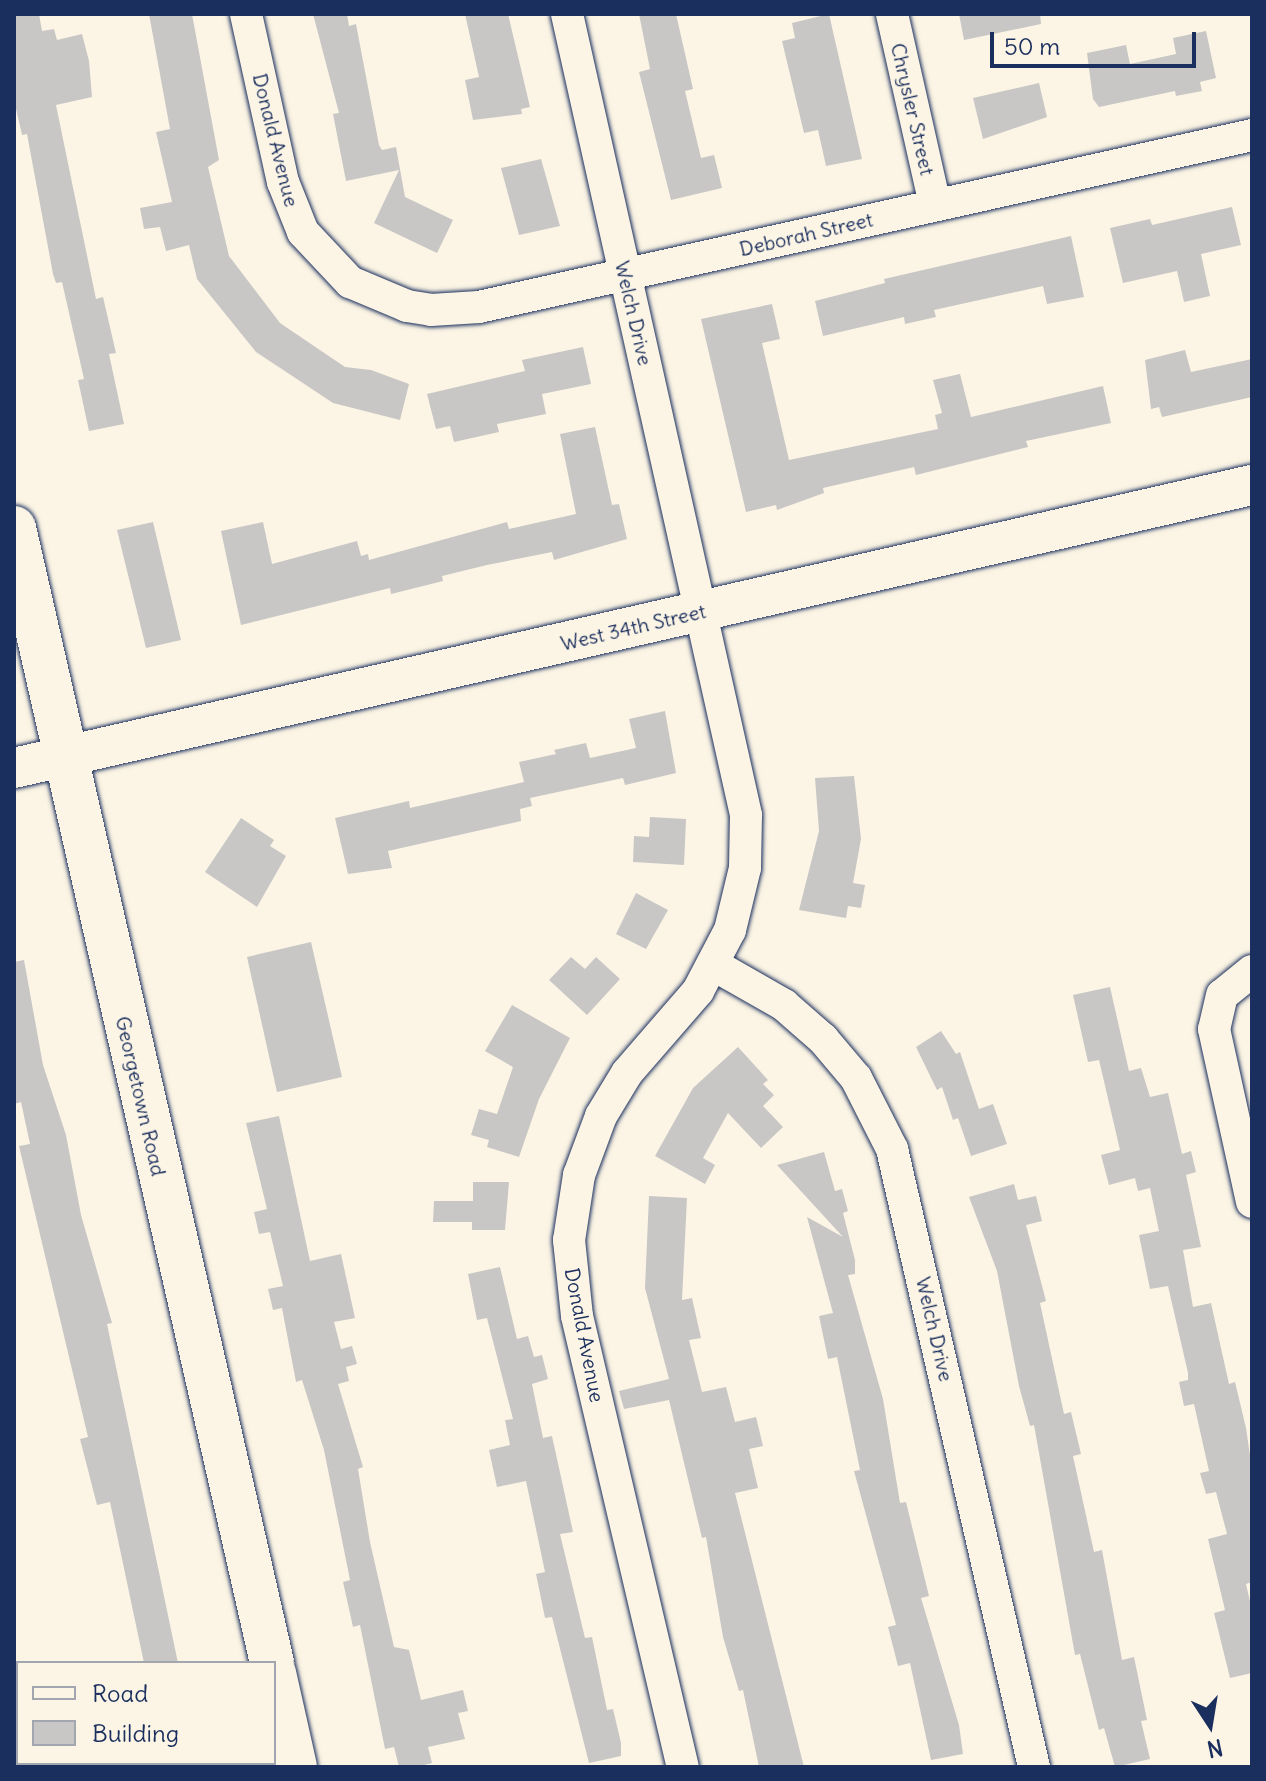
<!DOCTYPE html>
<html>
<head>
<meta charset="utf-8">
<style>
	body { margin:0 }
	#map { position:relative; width:1266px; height:1781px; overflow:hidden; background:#fcf5e5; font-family:Delius,sans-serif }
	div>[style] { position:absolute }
	.building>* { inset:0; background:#c8c7c6 }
	.roads { filter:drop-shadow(0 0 2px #1b2f5e) drop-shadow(0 0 2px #1b2f5e) }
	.minor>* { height:32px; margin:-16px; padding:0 16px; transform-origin:16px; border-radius:16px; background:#fcf5e5 }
	.tertiary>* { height:40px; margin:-20px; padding:0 20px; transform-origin:20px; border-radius:20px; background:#fcf5e5 }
	.secondary>* { height:44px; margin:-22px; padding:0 22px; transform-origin:22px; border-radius:22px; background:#fcf5e5 }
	span { translate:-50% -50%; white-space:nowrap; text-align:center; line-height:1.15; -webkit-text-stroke:8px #fcf5e5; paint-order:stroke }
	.street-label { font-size:20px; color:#1b2f5e }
	.frame { position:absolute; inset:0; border:16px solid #1b2f5e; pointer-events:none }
	.legend { position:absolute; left:16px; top:1661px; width:260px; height:104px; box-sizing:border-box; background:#fcf5e5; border:2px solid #a2a6af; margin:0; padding:10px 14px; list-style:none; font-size:24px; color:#1b2f5e }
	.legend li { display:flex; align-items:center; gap:16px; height:40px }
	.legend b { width:40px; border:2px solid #a2a6af }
	.north { position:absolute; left:1170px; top:1685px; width:80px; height:80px; -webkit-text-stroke:6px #fcf5e5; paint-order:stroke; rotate:168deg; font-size:22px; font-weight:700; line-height:32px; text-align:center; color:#1b2f5e }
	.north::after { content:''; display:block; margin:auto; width:28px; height:36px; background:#1b2f5e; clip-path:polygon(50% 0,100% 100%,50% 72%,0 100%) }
	.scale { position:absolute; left:990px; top:32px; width:206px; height:36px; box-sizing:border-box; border:4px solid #1b2f5e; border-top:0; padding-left:10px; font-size:24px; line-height:28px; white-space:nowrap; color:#1b2f5e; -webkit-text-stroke:6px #fcf5e5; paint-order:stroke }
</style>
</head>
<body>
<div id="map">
	<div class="building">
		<i style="clip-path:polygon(14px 14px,39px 14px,42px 31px,54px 29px,57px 40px,82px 34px,89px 61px,92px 97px,56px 105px,96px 299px,103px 297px,116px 353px,109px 354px,124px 424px,89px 431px,78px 380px,84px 379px,62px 282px,56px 283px,53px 274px,27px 134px,22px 135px,14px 100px)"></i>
		<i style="clip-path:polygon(149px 14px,192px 14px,219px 160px,208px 167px,229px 256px,280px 323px,345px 367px,371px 370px,409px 384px,400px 420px,333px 403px,256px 352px,197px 279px,189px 245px,166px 251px,160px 227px,144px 229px,140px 208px,172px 202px,156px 132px,170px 129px)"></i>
		<i style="clip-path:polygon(313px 14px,347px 14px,349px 26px,356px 24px,379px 145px,382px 150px,396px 147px,405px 197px,453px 220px,437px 253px,374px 223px,399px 170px,346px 181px,333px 114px,339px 113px)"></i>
		<i style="clip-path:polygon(465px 14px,508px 14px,530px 107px,521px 109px,522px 114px,473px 120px,465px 80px,479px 77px)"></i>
		<i style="clip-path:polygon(639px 14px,676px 14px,693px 89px,685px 91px,701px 158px,714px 155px,722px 188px,671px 200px,639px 72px,650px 69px)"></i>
		<i style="clip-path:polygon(829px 14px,862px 159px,826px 166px,818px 130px,804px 133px,782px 41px,795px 38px,792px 23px)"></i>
		<i style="clip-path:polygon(959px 14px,1040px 14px,1041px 24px,964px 40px)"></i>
		<i style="clip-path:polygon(1206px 31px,1216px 78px,1200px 82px,1202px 91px,1176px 96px,1175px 91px,1099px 107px,1093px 99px,1087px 53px,1126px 45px,1130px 64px,1176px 54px,1173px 38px)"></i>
		<i style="clip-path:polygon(1039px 83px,1047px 117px,983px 139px,973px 98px)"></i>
		<i style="clip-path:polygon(541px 159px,560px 226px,519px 235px,501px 168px)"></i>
		<i style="clip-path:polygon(1232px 207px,1241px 245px,1201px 254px,1210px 296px,1184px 302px,1177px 271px,1123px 283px,1110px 228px,1150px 219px,1152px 225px)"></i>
		<i style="clip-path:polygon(1071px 236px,1084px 297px,1047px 304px,1043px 286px,934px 310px,936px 317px,905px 324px,904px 317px,823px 336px,815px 301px,885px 283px,884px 279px)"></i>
		<i style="clip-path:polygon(772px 304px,780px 339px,762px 343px,789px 460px,938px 429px,935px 415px,942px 413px,933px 380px,960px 374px,971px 417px,1103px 386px,1111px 423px,1026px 441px,1028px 447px,916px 475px,914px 467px,823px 488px,824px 493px,777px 510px,776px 505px,746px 512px,701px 319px)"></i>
		<i style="clip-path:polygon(583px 347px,591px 384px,542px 394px,546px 414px,497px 424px,499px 432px,454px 442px,450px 426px,436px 429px,427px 394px,525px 371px,522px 360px)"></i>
		<i style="clip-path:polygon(1185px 350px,1191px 372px,1252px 359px,1252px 397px,1162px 417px,1159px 407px,1151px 409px,1145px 360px)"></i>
		<i style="clip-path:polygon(595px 427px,612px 505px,619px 504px,627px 539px,554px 560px,552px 552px,487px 565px,442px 576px,443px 581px,391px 594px,390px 588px,241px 625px,221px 531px,263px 522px,272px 564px,357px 541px,361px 556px,368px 554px,369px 560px,507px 522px,509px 529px,576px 514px,560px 434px)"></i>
		<i style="clip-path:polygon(153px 522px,181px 640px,146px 648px,117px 530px)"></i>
		<i style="clip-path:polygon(665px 711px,676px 773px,625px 785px,623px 778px,530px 798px,532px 806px,520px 809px,521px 821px,388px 851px,392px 868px,348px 874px,335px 818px,409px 801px,410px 808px,524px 782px,519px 762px,556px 754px,554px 750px,586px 743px,590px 758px,636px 748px,629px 719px)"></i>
		<i style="clip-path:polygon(854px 776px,861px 839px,853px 883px,865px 885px,861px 908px,848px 906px,846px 918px,799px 910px,819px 831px,815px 778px)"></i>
		<i style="clip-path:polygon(650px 817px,686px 819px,684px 865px,633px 862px,634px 836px,649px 837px)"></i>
		<i style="clip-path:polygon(241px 818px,274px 840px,270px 846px,286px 856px,257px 907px,205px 872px)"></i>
		<i style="clip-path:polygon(636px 893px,668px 910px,646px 949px,616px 934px)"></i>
		<i style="clip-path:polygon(311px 942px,342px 1077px,277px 1092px,247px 957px)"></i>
		<i style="clip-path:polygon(571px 957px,585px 969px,596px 957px,620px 979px,587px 1015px,549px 980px)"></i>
		<i style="clip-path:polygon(24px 960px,43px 1065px,66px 1135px,81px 1215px,112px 1323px,107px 1324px,178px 1663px,144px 1663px,110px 1502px,97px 1505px,80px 1439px,88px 1437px,19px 1146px,30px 1144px,21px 1102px,14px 1104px,14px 962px)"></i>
		<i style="clip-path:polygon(1110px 987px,1129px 1071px,1141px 1068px,1150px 1097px,1168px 1093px,1182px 1154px,1191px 1151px,1196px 1172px,1186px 1175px,1201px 1247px,1183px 1250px,1193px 1307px,1211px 1303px,1229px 1384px,1235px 1382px,1246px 1428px,1252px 1469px,1252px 1582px,1246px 1584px,1252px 1610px,1252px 1673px,1230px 1678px,1214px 1613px,1225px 1610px,1208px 1539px,1227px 1534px,1216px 1492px,1206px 1494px,1200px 1473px,1209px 1471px,1194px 1404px,1184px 1406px,1179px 1382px,1188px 1380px,1188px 1373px,1168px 1286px,1150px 1289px,1139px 1235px,1159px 1231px,1150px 1188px,1138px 1191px,1135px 1178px,1109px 1185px,1101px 1155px,1120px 1150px,1099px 1060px,1088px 1062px,1073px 995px)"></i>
		<i style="clip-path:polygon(512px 1005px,570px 1038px,539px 1099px,519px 1157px,487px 1147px,489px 1140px,471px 1135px,479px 1109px,497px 1114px,513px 1067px,485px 1051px)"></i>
		<i style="clip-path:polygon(941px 1031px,956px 1054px,960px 1052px,979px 1109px,993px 1104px,1007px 1144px,971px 1156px,958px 1118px,953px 1120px,942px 1087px,937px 1090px,916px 1047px)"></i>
		<i style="clip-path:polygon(738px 1047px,768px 1080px,763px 1084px,774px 1095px,763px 1106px,783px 1127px,761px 1148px,728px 1113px,703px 1158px,715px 1165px,705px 1184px,655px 1156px,693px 1088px)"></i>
		<i style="clip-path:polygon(279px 1116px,310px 1261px,341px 1254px,355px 1318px,334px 1322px,341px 1349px,352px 1346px,357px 1364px,346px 1367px,349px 1381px,338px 1384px,363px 1467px,358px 1469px,370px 1542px,394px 1647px,409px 1650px,421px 1700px,463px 1690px,468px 1711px,458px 1713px,465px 1739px,428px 1747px,432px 1763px,416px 1767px,399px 1767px,394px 1747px,385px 1749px,360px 1625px,353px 1627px,343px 1582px,350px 1580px,324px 1450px,302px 1380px,296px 1382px,282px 1308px,273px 1310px,268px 1289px,283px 1286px,270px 1232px,259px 1234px,254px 1212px,267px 1209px,246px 1123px)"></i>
		<i style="clip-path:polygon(824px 1152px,835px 1191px,842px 1189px,848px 1211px,843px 1213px,855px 1260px,855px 1274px,848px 1275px,883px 1399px,900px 1503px,906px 1502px,929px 1596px,921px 1598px,959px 1725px,963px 1754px,931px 1760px,910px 1663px,898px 1666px,888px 1627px,896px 1625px,854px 1471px,860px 1470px,837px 1357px,828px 1359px,819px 1316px,833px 1313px,807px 1217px,843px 1237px,777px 1165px)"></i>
		<i style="clip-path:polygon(473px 1182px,509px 1182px,505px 1230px,472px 1230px,472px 1222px,433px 1222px,434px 1201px,473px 1201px)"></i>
		<i style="clip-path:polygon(1014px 1184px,1018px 1200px,1036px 1196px,1042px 1221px,1026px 1225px,1046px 1301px,1040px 1303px,1064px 1414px,1071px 1412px,1081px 1454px,1073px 1456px,1094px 1552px,1102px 1550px,1122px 1660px,1134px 1657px,1147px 1720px,1141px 1721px,1150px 1759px,1115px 1767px,1104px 1728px,1099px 1730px,1080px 1654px,1075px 1655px,1034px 1425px,1030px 1426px,1019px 1386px,997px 1271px,969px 1197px)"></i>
		<i style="clip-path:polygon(649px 1196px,687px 1198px,682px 1300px,692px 1298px,701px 1338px,689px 1340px,702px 1392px,726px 1387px,735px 1422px,756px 1417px,763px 1446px,749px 1449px,758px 1488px,735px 1493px,804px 1767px,759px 1767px,743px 1690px,739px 1691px,723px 1637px,706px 1537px,702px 1538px,669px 1400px,624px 1409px,619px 1391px,669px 1379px,645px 1288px)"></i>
		<i style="clip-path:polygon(500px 1267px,517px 1339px,528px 1336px,534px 1357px,542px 1355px,548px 1379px,532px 1384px,543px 1438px,552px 1436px,573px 1532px,560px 1534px,585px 1638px,592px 1637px,607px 1710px,613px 1709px,621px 1743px,621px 1756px,589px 1763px,552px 1617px,545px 1618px,536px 1574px,545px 1572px,526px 1481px,497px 1487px,489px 1450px,510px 1445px,505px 1420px,513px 1419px,487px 1318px,477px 1320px,468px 1274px)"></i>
	</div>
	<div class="roads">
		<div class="minor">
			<i style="left:246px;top:14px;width:172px;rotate:77.6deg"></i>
			<i style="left:283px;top:182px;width:54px;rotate:68.2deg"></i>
			<i style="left:303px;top:232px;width:69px;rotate:46.8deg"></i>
			<i style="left:350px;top:282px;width:62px;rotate:22.8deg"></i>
			<i style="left:407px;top:306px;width:24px;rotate:9deg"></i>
			<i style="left:431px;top:310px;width:48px;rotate:-3.6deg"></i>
			<i style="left:479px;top:307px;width:792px;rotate:-12.54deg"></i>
			<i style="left:567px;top:14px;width:821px;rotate:77.4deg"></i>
			<i style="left:746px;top:815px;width:53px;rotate:91.1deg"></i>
			<i style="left:745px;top:868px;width:64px;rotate:103.6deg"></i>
			<i style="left:730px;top:930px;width:69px;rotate:117.7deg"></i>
			<i style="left:698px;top:991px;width:108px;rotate:130.9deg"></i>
			<i style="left:627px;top:1073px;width:50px;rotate:121.2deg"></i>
			<i style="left:601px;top:1116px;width:63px;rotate:110.4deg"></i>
			<i style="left:579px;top:1175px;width:66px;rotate:98.7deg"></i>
			<i style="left:569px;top:1240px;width:76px;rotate:84deg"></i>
			<i style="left:577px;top:1316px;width:463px;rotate:76.8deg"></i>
			<i style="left:892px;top:14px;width:196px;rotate:77.3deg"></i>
			<i style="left:714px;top:965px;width:81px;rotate:29.7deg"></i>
			<i style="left:784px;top:1005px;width:52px;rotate:41.1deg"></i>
			<i style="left:823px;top:1039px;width:51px;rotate:49.8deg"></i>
			<i style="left:856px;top:1078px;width:80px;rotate:63.1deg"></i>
			<i style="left:892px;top:1149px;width:634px;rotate:77.06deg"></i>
			<i style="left:1252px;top:971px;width:38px;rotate:141deg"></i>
			<i style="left:1222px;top:995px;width:35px;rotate:103deg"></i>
			<i style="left:1214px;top:1029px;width:177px;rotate:77.6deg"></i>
		</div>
		<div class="tertiary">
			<i style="left:14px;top:768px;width:1270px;rotate:-12.88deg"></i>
		</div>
		<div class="secondary">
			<i style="left:14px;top:528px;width:1164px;rotate:77.19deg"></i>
			<i style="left:274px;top:1673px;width:96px;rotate:77.4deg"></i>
		</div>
	</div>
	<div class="street-label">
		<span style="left:913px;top:109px;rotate:77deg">Chrysler Street</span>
		<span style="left:276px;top:140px;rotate:76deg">Donald Avenue</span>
		<span style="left:806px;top:234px;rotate:-13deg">Deborah Street</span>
		<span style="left:634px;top:313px;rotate:77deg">Welch Drive</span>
		<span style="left:633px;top:627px;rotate:-13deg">West 34th Street</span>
		<span style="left:141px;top:1096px;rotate:77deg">Georgetown Road</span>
		<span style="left:935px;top:1329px;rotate:77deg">Welch Drive</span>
		<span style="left:585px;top:1335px;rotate:79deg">Donald Avenue</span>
	</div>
	<div class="frame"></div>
	<ul class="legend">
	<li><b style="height:10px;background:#fcf5e5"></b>Road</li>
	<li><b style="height:22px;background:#c8c7c6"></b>Building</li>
	</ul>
	<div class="north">N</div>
	<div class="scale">50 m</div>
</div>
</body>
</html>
